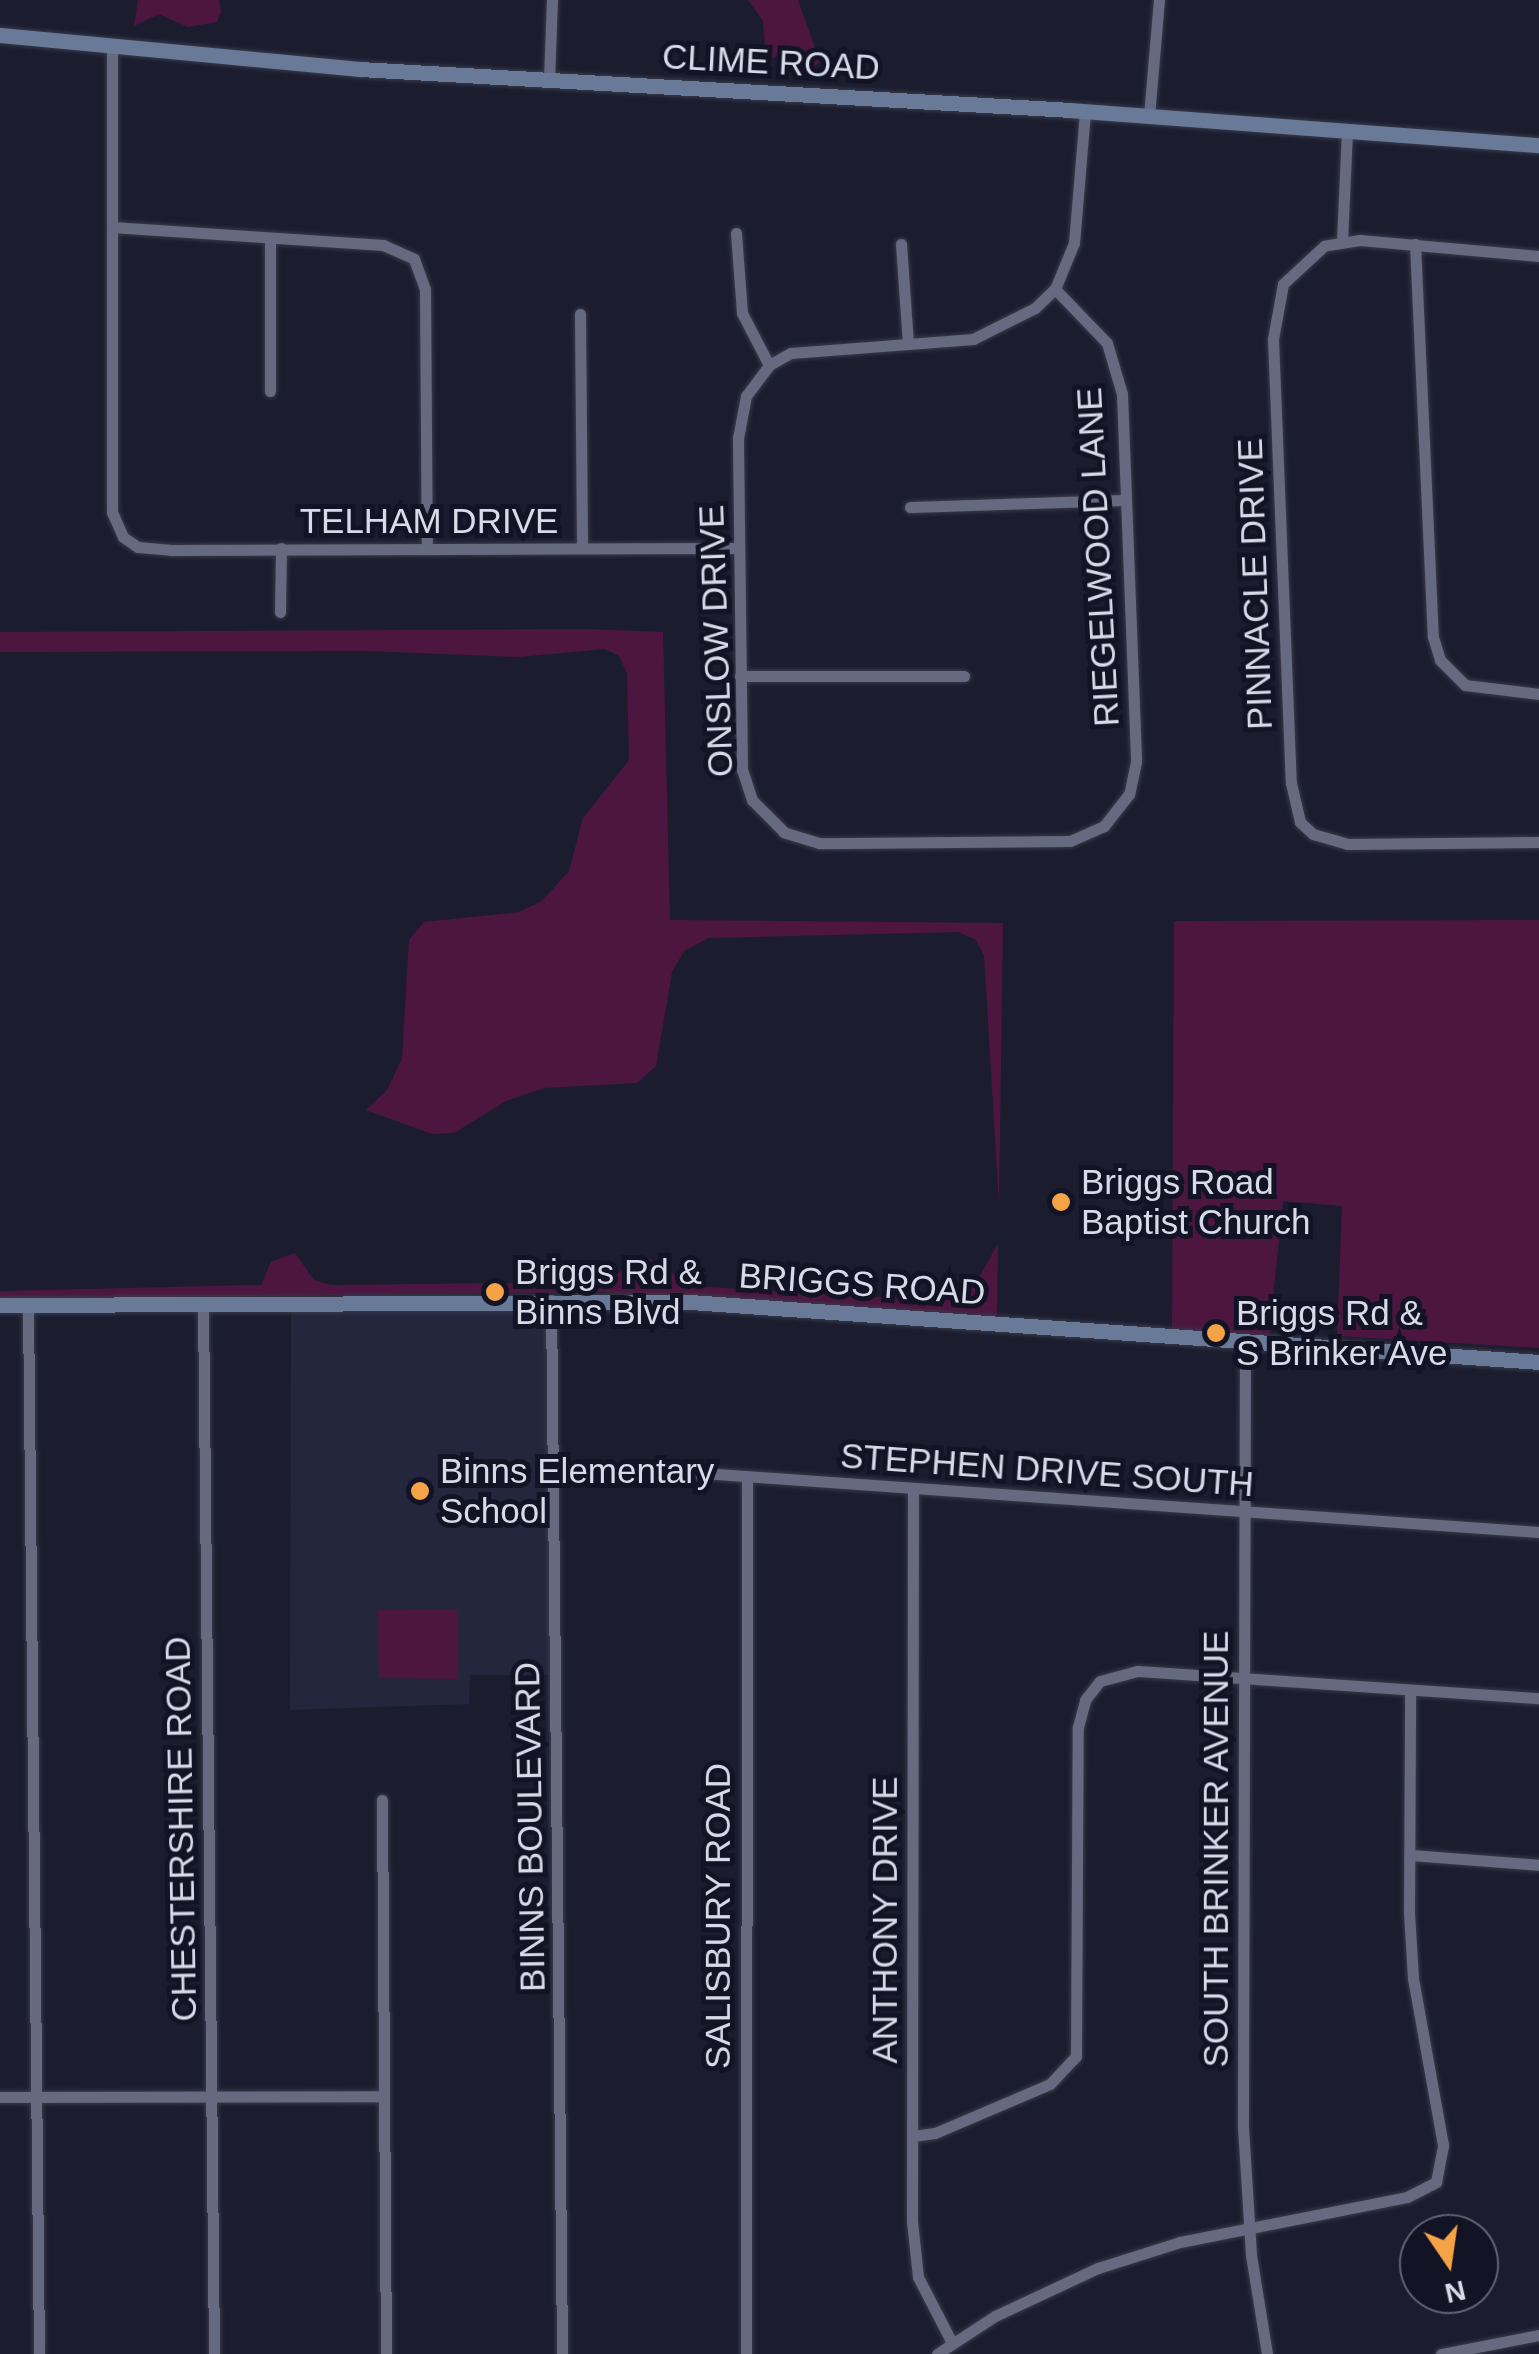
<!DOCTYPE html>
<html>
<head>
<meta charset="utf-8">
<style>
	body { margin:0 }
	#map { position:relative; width:1539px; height:2354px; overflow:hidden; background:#1b1d2f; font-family:Arial,sans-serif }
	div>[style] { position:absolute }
	.built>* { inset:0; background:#24263d }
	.green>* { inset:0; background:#4d1641 }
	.roads { filter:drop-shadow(0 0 2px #383a49) drop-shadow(0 0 2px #383a49) }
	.street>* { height:11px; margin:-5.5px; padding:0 5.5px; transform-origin:5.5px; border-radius:5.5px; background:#666a80 }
	.secondary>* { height:15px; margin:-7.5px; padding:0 7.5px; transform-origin:7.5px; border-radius:7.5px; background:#687a98 }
	.dots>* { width:28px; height:28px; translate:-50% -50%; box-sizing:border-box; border:5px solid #121425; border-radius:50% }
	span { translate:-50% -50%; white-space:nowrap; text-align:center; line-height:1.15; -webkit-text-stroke:10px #121425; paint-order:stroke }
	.street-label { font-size:35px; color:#d8dae7 }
	.poi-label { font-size:35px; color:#d8dae7 }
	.left { translate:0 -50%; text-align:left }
	.north { position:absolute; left:1399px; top:2214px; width:100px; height:100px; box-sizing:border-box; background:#121425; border:2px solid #616373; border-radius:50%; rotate:167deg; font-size:28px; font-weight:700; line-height:40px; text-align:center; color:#d8dae7 }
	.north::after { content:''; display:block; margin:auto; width:35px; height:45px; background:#f6a247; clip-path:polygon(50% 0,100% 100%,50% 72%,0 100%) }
</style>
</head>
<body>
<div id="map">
	<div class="built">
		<i style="clip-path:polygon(291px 1306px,550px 1307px,550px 1675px,470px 1675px,469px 1704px,290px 1710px)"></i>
	</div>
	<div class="green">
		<i style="clip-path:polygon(138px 0,219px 0,221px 11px,217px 22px,188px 27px,159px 14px,134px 26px)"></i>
		<i style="clip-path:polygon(748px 0,798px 0,820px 62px,813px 68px,793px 50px,766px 60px,763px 21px)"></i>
		<i style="clip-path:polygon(585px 629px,663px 632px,670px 920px,1003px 923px,999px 1205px,984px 955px,976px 940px,958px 932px,708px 938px,684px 951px,672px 972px,656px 1066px,637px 1083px,544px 1088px,506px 1101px,454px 1133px,432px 1134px,366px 1110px,387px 1090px,402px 1059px,409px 940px,424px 922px,519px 912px,542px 901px,569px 871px,583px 818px,629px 760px,627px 673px,619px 656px,605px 649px,519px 657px,368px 651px,0 652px,0 632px)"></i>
		<i style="clip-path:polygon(1539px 920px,1539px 1348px,1337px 1336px,1342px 1206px,1283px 1201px,1269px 1337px,1172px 1330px,1174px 921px)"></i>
		<i style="clip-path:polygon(998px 1243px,997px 1318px,599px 1292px,0 1299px,0 1291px,261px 1285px,271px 1262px,295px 1253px,314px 1280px,331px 1285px,598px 1282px,649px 1258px,692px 1286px,922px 1300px,980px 1276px)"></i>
		<i style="clip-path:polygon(458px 1609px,458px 1679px,379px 1678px,378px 1610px)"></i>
	</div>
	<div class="roads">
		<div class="street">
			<i style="left:112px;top:47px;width:465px;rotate:90deg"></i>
			<i style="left:112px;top:512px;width:27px;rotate:66deg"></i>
			<i style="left:123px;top:537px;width:18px;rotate:34deg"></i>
			<i style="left:138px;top:547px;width:33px;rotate:5deg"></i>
			<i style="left:171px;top:550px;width:568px;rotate:-0.2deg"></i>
			<i style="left:549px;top:80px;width:80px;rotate:-87.9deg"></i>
			<i style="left:1149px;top:116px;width:116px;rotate:-85.1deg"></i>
			<i style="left:112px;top:227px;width:272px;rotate:3.8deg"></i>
			<i style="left:383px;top:245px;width:34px;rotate:24deg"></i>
			<i style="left:414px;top:259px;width:32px;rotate:70deg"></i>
			<i style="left:425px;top:289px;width:258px;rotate:89.6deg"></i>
			<i style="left:736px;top:233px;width:80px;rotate:85.7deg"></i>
			<i style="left:742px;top:313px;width:59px;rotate:62.6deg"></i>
			<i style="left:1342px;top:241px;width:110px;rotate:-87.4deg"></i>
			<i style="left:901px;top:244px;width:99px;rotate:86deg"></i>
			<i style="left:1415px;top:244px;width:393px;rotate:87.4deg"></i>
			<i style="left:1433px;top:637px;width:24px;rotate:73deg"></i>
			<i style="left:1440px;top:660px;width:35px;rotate:45deg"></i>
			<i style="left:1465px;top:685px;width:75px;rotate:6.9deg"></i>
			<i style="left:1539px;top:256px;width:180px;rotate:-174.9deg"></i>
			<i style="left:1360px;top:240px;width:36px;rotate:171deg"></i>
			<i style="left:1324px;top:246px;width:56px;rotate:137.2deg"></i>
			<i style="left:1283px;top:284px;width:56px;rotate:100.3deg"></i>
			<i style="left:1273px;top:339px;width:444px;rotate:87.7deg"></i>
			<i style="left:1291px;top:783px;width:40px;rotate:77deg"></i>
			<i style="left:1300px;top:822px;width:18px;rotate:43deg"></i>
			<i style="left:1313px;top:834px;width:35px;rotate:16deg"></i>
			<i style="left:1347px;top:844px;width:192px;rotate:-0.6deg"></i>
			<i style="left:1055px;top:289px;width:75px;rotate:46.1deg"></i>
			<i style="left:1107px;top:343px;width:53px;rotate:73.6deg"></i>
			<i style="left:1122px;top:394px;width:368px;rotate:87.8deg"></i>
			<i style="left:1136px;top:762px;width:33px;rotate:102deg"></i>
			<i style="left:1129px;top:794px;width:41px;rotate:128deg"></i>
			<i style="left:1104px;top:826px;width:37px;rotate:156deg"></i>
			<i style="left:1070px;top:841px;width:251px;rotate:179.5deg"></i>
			<i style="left:819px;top:843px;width:37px;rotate:-163deg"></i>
			<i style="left:784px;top:832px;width:45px;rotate:-135deg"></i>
			<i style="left:752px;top:800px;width:32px;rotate:-108deg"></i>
			<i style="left:742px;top:770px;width:332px;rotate:-90.7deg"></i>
			<i style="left:738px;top:438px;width:43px;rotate:-79.2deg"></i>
			<i style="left:746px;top:396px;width:39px;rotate:-53deg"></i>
			<i style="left:769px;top:365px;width:25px;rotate:-29deg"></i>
			<i style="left:791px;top:353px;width:183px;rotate:-4.4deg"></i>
			<i style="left:973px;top:339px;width:69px;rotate:-26.6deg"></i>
			<i style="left:1035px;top:308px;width:28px;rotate:-44deg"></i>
			<i style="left:1055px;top:289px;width:50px;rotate:-67.6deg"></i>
			<i style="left:1074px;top:243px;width:132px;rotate:-85.2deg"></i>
			<i style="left:580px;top:314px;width:234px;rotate:89.5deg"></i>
			<i style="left:270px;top:391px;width:153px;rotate:-90deg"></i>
			<i style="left:910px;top:507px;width:215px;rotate:-1.9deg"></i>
			<i style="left:280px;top:612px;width:64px;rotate:-89.1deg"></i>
			<i style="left:740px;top:676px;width:224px"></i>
			<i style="left:551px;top:1300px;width:1054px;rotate:89.4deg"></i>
			<i style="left:203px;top:1303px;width:1051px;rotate:89.4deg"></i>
			<i style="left:28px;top:1305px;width:1049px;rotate:89.4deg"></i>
			<i style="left:1245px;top:1342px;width:785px;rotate:90.15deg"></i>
			<i style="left:1243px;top:2127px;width:128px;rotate:86.4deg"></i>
			<i style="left:1251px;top:2255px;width:100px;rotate:80.8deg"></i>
			<i style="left:552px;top:1469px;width:94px"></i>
			<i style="left:646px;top:1469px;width:895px;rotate:4.04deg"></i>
			<i style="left:913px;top:1488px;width:733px;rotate:90.08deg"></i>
			<i style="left:912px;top:2221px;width:56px;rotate:83.9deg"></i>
			<i style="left:918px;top:2277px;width:74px;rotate:62.7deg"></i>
			<i style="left:382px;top:1800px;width:554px;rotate:89.59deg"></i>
			<i style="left:1410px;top:1855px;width:129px;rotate:4.4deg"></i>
			<i style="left:0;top:2097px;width:384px;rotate:-0.1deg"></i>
			<i style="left:913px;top:2136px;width:22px;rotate:-8deg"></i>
			<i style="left:935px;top:2133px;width:125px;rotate:-23.1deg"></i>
			<i style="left:1050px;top:2084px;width:38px;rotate:-47deg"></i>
			<i style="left:1076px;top:2056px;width:329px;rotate:-89.7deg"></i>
			<i style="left:1078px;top:1727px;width:28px;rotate:-75deg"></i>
			<i style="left:1085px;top:1700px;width:24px;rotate:-52deg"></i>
			<i style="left:1100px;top:1681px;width:39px;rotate:-15deg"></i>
			<i style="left:1138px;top:1671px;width:402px;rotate:3.9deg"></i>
			<i style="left:746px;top:2354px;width:876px;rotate:-89.93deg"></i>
			<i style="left:937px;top:2354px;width:69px;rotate:-33.2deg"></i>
			<i style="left:995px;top:2316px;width:114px;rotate:-25deg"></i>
			<i style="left:1098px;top:2268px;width:86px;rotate:-17.6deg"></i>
			<i style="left:1180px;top:2242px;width:231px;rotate:-11.2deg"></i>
			<i style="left:1407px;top:2197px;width:33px;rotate:-27deg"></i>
			<i style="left:1436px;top:2182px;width:38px;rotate:-79deg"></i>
			<i style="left:1443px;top:2145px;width:170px;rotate:-100.2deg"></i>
			<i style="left:1413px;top:1978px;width:66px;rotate:-93.5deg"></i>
			<i style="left:1409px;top:1912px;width:222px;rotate:-89.7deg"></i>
			<i style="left:1441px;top:2354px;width:100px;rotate:-11deg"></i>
		</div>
		<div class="secondary">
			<i style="left:0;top:35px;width:362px;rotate:5.4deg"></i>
			<i style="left:360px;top:69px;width:711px;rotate:3.3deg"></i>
			<i style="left:1070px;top:110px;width:470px;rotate:4.3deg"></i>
			<i style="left:0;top:1305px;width:690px;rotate:-0.25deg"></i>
			<i style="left:690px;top:1302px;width:851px;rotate:4.04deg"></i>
		</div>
	</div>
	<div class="dots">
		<i style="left:1061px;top:1202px;background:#f6a247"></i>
		<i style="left:495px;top:1292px;background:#f6a247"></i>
		<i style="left:1216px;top:1333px;background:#f6a247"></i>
		<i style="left:420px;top:1491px;background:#f6a247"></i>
	</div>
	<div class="street-label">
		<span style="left:771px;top:62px;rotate:3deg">CLIME ROAD</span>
		<span style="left:429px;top:521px">TELHAM DRIVE</span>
		<span style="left:1098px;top:557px;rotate:-93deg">RIEGELWOOD LANE</span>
		<span style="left:1255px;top:584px;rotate:-92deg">PINNACLE DRIVE</span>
		<span style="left:716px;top:641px;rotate:-92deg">ONSLOW DRIVE</span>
		<span style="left:862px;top:1284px;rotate:4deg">BRIGGS ROAD</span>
		<span style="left:1047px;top:1470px;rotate:4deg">STEPHEN DRIVE SOUTH</span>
		<span style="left:530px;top:1827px;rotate:-91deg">BINNS BOULEVARD</span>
		<span style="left:181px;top:1829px;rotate:-91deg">CHESTERSHIRE ROAD</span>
		<span style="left:1216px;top:1849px;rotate:-90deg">SOUTH BRINKER AVENUE</span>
		<span style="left:718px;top:1916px;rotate:-90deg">SALISBURY ROAD</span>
		<span style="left:885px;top:1920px;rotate:-90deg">ANTHONY DRIVE</span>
	</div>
	<div class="poi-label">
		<span class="left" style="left:1081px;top:1202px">Briggs Road<br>Baptist Church</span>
		<span class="left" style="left:515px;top:1292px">Briggs Rd &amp;<br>Binns Blvd</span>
		<span class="left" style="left:1236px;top:1333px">Briggs Rd &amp;<br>S Brinker Ave</span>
		<span class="left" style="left:440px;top:1491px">Binns Elementary<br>School</span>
	</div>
	<div class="north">N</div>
</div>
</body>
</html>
